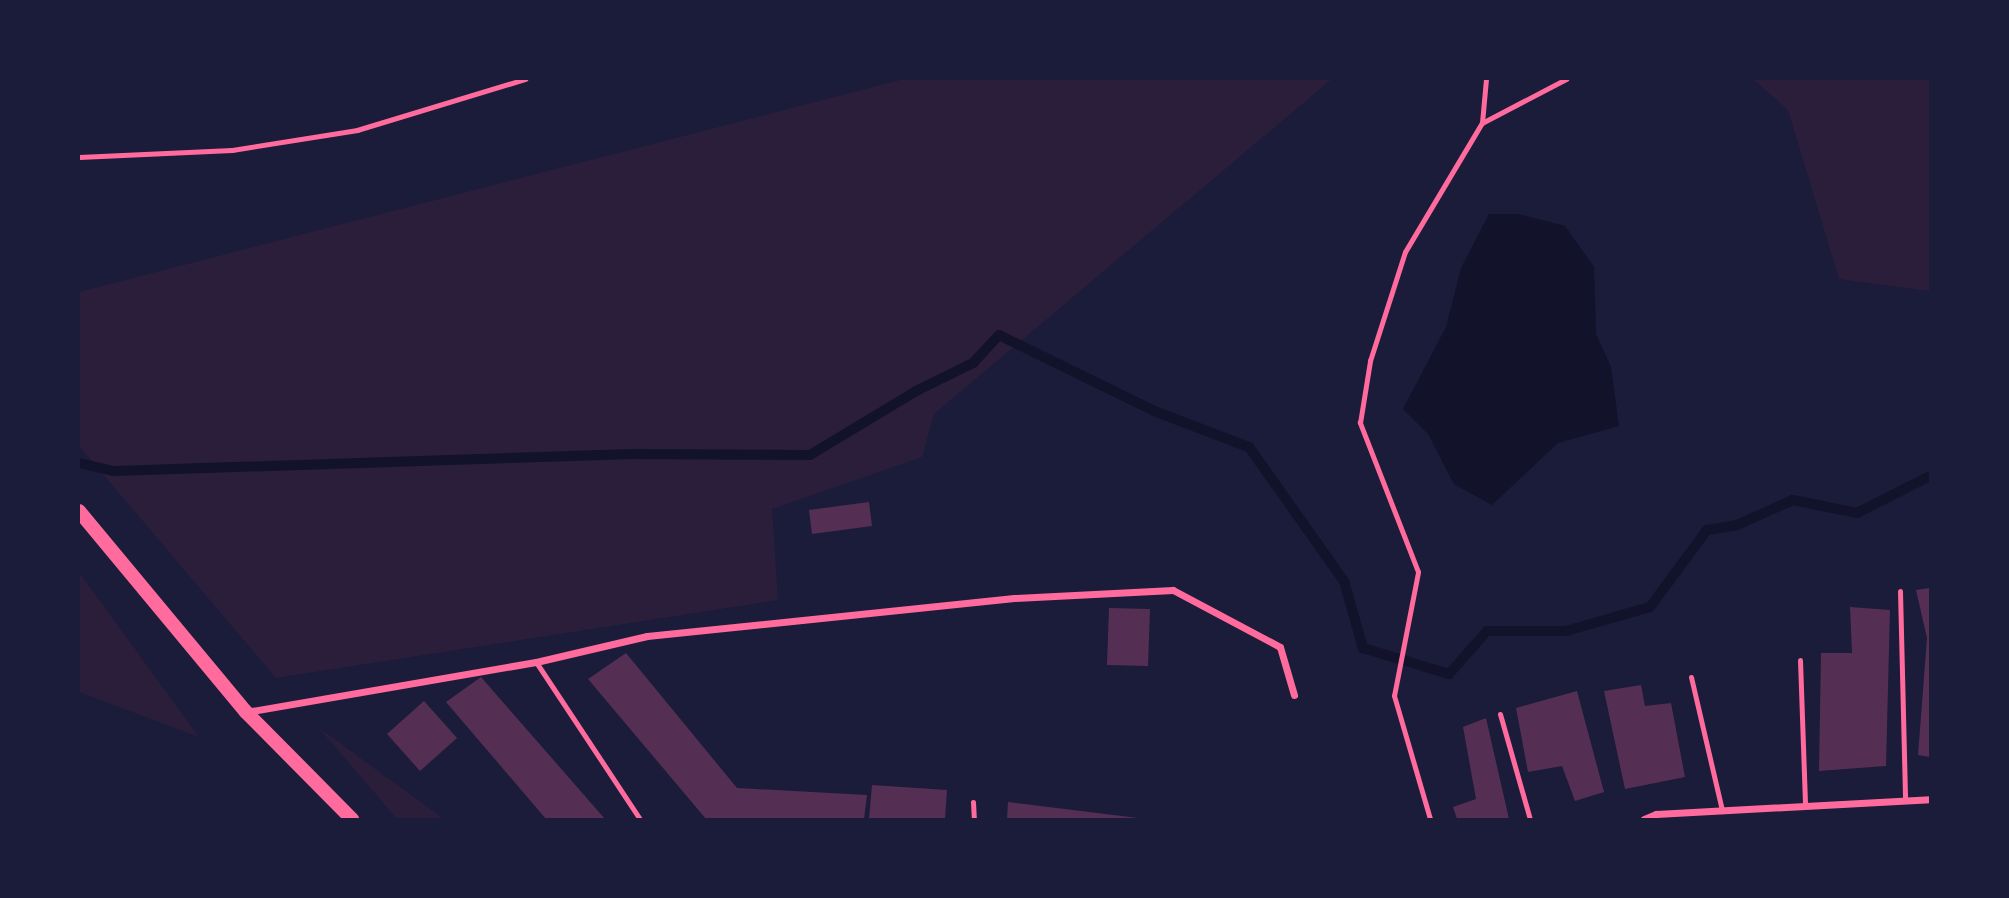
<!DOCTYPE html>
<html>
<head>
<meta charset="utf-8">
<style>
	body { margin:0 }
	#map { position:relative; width:2009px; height:898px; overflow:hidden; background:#1b1b3a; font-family:"Roboto Condensed",sans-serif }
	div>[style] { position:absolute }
	.green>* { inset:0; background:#2a1e3b }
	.water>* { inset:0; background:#12122b }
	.stream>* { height:10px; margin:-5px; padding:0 5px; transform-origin:5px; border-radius:5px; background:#12122b }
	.building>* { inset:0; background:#542f53 }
	.path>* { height:4.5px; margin:-2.25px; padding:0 2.25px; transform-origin:2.25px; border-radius:2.25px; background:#ff6b9d }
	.service>* { height:5px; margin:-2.5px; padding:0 2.5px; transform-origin:2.5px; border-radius:2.5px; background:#ff6b9d }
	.minor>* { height:7px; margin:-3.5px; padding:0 3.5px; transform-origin:3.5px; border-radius:3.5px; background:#ff6b9d }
	.secondary>* { height:14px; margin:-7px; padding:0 7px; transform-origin:7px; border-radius:7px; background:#ff6b9d }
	span { translate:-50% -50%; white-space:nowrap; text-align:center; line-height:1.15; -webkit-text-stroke:6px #1b1b3a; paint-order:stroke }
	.frame { position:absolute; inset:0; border:80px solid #1b1b3a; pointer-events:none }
</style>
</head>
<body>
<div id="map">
	<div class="green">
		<i style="clip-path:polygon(904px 79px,1332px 79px,934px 414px,922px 457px,772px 509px,778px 600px,276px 678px,79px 446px,79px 292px)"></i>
		<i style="clip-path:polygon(1753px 79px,1930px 79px,1930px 291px,1839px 279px,1788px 110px)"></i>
		<i style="clip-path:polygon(79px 572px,199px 737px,79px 692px)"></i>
		<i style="clip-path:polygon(318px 727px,444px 819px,397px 819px)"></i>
	</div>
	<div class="water">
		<i style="clip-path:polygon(1489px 214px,1518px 214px,1565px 226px,1594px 267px,1596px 334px,1611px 367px,1619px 426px,1558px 443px,1492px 505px,1454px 484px,1428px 434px,1403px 409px,1446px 327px,1461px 268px)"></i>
	</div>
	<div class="stream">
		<i style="left:79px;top:463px;width:37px;rotate:13deg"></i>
		<i style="left:115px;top:471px;width:518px;rotate:-1.88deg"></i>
		<i style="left:633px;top:454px;width:177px;rotate:0.3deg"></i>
		<i style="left:810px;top:455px;width:124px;rotate:-31.1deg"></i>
		<i style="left:916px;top:391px;width:64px;rotate:-26.2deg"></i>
		<i style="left:973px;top:363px;width:38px;rotate:-47deg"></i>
		<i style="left:999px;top:335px;width:173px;rotate:26.1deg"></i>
		<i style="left:1154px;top:411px;width:102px;rotate:20.8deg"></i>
		<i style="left:1249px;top:447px;width:164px;rotate:54.7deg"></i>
		<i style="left:1344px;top:581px;width:70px;rotate:74.2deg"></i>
		<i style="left:1363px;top:648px;width:90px;rotate:16.8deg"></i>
		<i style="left:1449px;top:674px;width:57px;rotate:-48.5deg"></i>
		<i style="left:1487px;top:631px;width:79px"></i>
		<i style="left:1566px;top:631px;width:87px;rotate:-15.9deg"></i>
		<i style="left:1650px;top:607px;width:96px;rotate:-53.5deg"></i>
		<i style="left:1707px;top:530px;width:30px;rotate:-9deg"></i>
		<i style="left:1737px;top:525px;width:61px;rotate:-24.1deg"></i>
		<i style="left:1793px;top:500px;width:65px;rotate:11.5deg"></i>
		<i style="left:1857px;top:513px;width:82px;rotate:-26.9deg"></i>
	</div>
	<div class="building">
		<i style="clip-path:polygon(869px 502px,872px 526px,812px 534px,809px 510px)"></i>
		<i style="clip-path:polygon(1930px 588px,1930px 757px,1918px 755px,1927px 638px,1916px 590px)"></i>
		<i style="clip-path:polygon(1850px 607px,1890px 610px,1886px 766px,1819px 771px,1821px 653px,1852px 653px)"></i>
		<i style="clip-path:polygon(1109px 608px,1150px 609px,1148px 666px,1107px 665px)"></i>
		<i style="clip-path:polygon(626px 653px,737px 788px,867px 795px,864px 819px,706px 819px,588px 679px)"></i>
		<i style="clip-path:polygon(481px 677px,605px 819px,546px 819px,446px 702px)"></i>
		<i style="clip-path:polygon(1641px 685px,1645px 706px,1671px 703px,1685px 777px,1625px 789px,1604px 691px)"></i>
		<i style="clip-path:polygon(1577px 691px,1604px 792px,1575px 801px,1562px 766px,1528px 772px,1516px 708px)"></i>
		<i style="clip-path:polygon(424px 701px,457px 738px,420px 771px,387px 734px)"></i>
		<i style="clip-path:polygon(1486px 718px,1509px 819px,1457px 819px,1453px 807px,1476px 799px,1463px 727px)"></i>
		<i style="clip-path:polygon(872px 785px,947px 790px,945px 819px,869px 819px)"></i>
		<i style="clip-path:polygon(1008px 802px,1138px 818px,1138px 819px,1007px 819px)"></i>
	</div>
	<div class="path">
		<i style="left:1482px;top:123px;width:44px;rotate:-84.8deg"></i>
		<i style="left:1430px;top:819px;width:128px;rotate:-106.3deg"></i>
		<i style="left:1394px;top:696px;width:126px;rotate:-79deg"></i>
		<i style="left:1418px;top:572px;width:160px;rotate:-111.3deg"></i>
		<i style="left:1360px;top:423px;width:63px;rotate:-80.8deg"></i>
		<i style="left:1370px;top:361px;width:114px;rotate:-72.2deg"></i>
		<i style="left:1405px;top:252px;width:150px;rotate:-59.2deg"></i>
		<i style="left:1482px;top:123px;width:95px;rotate:-27.6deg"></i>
	</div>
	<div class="service">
		<i style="left:79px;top:157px;width:153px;rotate:-2.6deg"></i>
		<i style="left:232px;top:150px;width:127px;rotate:-9.1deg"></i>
		<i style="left:357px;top:130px;width:176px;rotate:-16.9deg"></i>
		<i style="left:1900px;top:591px;width:208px;rotate:88.6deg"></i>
		<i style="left:1800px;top:660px;width:145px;rotate:88deg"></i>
		<i style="left:536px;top:662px;width:188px;rotate:56.5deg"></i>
		<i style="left:1691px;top:677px;width:137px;rotate:76.9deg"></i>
		<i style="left:1500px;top:714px;width:109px;rotate:74.1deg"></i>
		<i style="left:973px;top:802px;width:17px;rotate:87deg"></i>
	</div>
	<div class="minor">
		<i style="left:246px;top:712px;width:294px;rotate:-9.8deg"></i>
		<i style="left:536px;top:662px;width:114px;rotate:-13.2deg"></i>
		<i style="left:647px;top:636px;width:369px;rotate:-5.9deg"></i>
		<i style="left:1014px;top:598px;width:159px;rotate:-2.9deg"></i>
		<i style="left:1173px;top:590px;width:121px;rotate:28deg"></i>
		<i style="left:1280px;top:647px;width:50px;rotate:73.7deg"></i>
		<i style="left:1644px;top:819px;width:13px;rotate:-23deg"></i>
		<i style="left:1656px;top:814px;width:274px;rotate:-3.1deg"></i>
	</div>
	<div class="secondary">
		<i style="left:79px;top:511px;width:261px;rotate:50.3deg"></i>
		<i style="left:246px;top:712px;width:151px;rotate:45.3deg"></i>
	</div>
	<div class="frame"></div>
</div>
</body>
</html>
